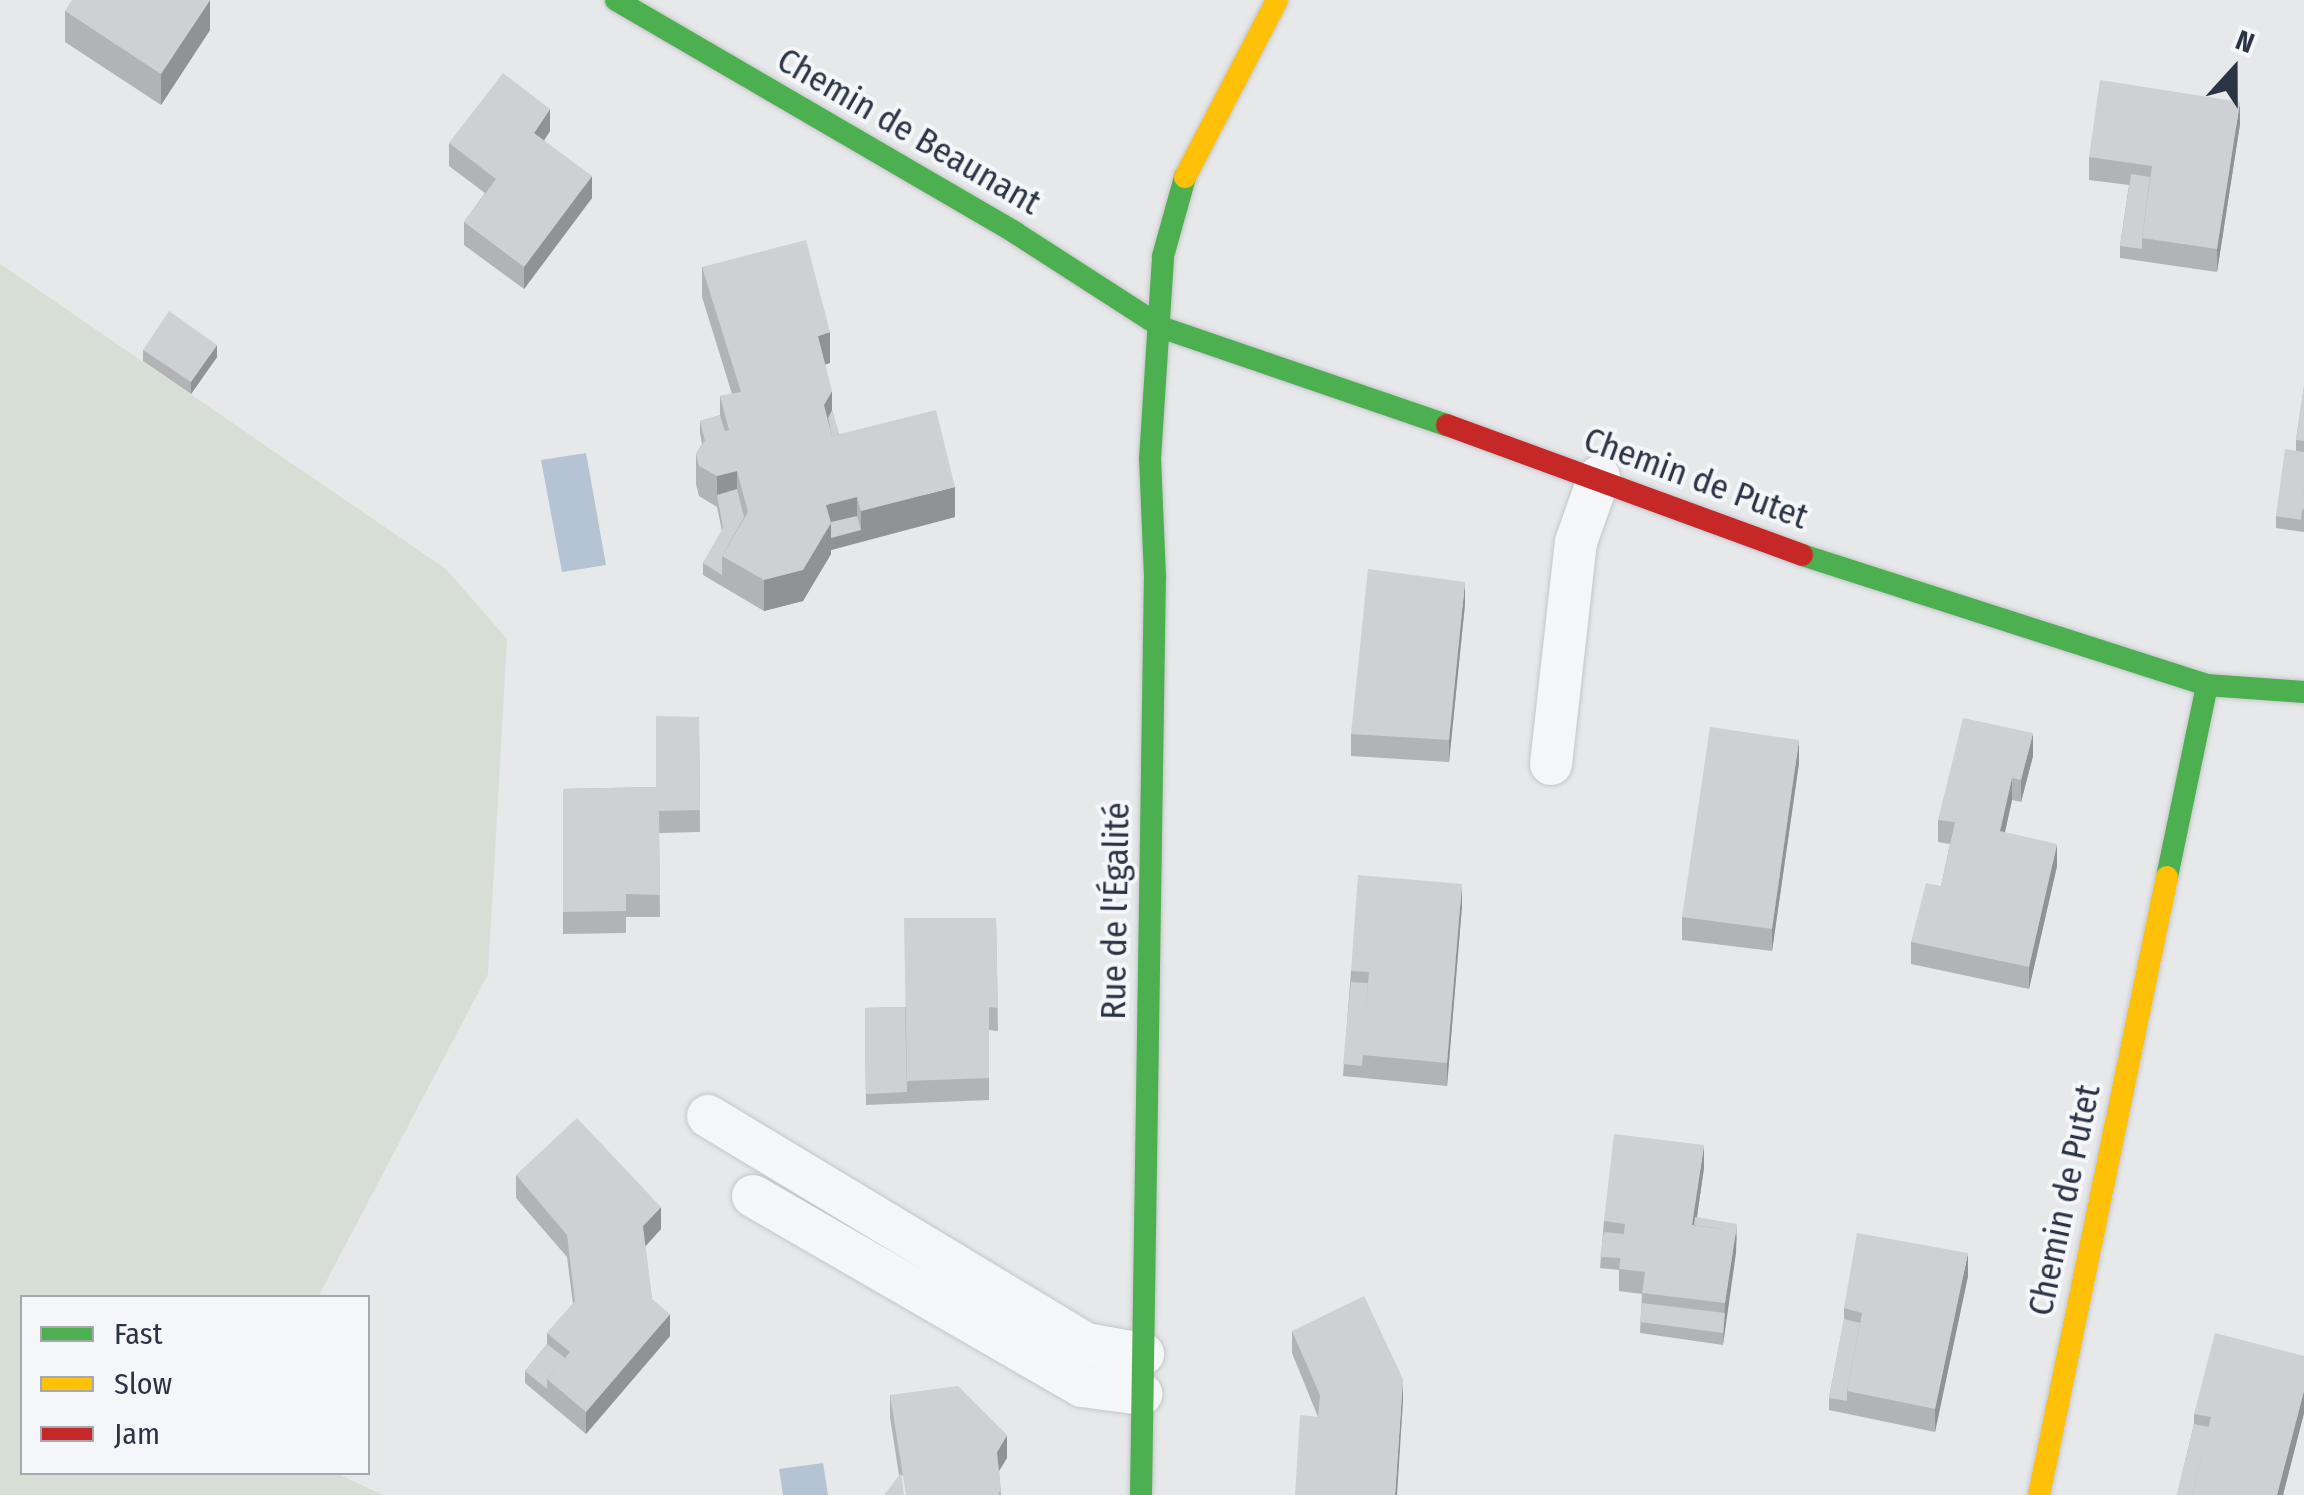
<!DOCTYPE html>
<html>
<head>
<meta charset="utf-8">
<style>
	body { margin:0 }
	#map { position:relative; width:2304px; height:1495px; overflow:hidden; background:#e6e8ea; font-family:"Fira Sans Condensed",sans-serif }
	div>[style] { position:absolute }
	.green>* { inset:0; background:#d6ded6 }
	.water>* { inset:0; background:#b4c4d5 }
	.roads { filter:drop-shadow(0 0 2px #c4c6c8) drop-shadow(0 0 2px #c4c6c8) }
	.lane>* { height:42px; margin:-21px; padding:0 21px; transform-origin:21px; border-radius:21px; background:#f5f6f7 }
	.fast>* { height:22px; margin:-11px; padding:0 11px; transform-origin:11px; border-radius:11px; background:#4caf50 }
	.slow>* { height:22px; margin:-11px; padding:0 11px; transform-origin:11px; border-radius:11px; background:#ffc107 }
	.jam>* { height:22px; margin:-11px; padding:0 11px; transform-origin:11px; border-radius:11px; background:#c62828 }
	.wall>* { inset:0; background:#b1b3b5 }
	.shaded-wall>* { inset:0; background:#909294 }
	.building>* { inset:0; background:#ced0d3 }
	span { translate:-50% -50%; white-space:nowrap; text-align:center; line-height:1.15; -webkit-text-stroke:8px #f4f6f9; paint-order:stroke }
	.street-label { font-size:35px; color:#2b3445 }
	.legend { position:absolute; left:20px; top:1295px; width:350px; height:180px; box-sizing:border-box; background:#f4f6f9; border:2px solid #a4a8b1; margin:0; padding:12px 18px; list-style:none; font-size:30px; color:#2b3445 }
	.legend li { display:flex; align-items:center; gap:20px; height:50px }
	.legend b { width:50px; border:2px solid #a4a8b1 }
	.north { position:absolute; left:2184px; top:20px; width:100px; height:100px; -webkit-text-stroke:8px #f4f6f9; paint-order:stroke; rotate:21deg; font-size:28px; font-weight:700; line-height:40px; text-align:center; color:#2b3445 }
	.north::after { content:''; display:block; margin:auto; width:35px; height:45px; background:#2b3445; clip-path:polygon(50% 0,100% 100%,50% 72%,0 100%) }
</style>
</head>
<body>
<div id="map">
	<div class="green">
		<i style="clip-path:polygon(0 264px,446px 569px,507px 639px,488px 974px,318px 1297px,22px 1298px,22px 1472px,336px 1473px,383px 1495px,0 1495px)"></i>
	</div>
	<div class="water">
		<i style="clip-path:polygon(586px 453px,606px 565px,562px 572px,541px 460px)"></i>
		<i style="clip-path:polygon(823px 1463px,828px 1495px,783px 1495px,779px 1469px)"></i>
	</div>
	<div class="roads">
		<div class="lane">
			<i style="left:1551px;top:764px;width:223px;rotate:-83.6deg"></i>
			<i style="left:1576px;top:542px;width:69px;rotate:-70.5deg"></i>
			<i style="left:708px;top:1116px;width:441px;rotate:31.1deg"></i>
			<i style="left:1086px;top:1344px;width:58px;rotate:10deg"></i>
			<i style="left:753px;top:1196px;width:380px;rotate:30deg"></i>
			<i style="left:1082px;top:1386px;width:60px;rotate:7.7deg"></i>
		</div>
		<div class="fast">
			<i style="left:616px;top:0;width:461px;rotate:30.2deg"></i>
			<i style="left:1014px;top:232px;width:177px;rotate:32.8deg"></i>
			<i style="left:1163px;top:328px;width:300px;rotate:18.9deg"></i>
			<i style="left:1802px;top:555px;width:425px;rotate:17.8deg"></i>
			<i style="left:2207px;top:685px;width:97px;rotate:4.1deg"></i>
			<i style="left:2167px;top:877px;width:196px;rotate:-78.2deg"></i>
			<i style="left:1141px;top:1495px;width:918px;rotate:-89.13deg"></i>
			<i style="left:1155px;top:577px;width:118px;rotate:-92.4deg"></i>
			<i style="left:1150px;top:459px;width:203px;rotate:-86.3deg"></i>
			<i style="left:1163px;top:256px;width:82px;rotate:-74.4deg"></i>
		</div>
		<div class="slow">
			<i style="left:1185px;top:177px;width:199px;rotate:-62.5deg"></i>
			<i style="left:2039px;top:1495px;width:631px;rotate:-78.3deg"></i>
		</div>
		<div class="jam">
			<i style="left:1447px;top:425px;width:378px;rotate:20.1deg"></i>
		</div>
	</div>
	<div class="wall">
		<i style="clip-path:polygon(65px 11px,210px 30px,161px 105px,65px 42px)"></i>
		<i style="clip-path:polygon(2240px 124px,2217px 272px,2120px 258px,2120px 246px,2129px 185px,2089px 180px,2089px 157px)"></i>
		<i style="clip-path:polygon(550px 131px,544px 141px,592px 198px,524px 289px,464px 245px,464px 222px,485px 193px,449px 166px,449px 143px)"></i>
		<i style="clip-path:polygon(702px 267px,830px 363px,825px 364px,832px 410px,839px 434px,955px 517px,831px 550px,831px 554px,803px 601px,764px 611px,703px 575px,703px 563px,722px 531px,717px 507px,699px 496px,696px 484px,696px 454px,702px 444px,700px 433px,700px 421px,720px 415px,720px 396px,732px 394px,702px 297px)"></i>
		<i style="clip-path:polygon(143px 350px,217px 357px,191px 394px,143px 361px)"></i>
		<i style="clip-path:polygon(2304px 386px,2304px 532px,2276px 528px,2276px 516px,2296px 451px,2296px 440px)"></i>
		<i style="clip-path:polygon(1465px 604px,1449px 762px,1351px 756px,1351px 734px)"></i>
		<i style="clip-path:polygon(699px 717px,700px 832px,659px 833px,660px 917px,626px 917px,626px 933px,563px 934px,563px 789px,656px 787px)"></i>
		<i style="clip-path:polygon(2033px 756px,2021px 802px,2012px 800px,2005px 832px,2057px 866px,2029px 989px,1911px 964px,1911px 942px,1941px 886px,1950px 844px,1938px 842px,1938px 820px)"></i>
		<i style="clip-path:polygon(1799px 763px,1772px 951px,1682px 940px,1682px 917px)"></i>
		<i style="clip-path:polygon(1462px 906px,1447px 1086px,1343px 1076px,1351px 971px)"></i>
		<i style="clip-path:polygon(996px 918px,998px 1031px,989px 1030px,989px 1100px,866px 1105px,865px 1008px,905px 1007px)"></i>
		<i style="clip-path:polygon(1704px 1168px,1697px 1217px,1737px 1236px,1723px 1345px,1640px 1333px,1642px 1294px,1619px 1291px,1619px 1270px,1600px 1268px,1604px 1221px)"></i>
		<i style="clip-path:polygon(516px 1175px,661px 1229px,645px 1246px,652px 1299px,670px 1336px,586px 1434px,525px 1383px,525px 1371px,547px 1344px,547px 1333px,573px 1304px,567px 1257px,516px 1198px)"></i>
		<i style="clip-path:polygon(1968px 1276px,1935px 1432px,1829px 1410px,1829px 1398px,1844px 1319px,1844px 1308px)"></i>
		<i style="clip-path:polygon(1292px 1331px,1403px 1401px,1318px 1417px,1292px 1353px)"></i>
		<i style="clip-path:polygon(2304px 1356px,2304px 1413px,2283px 1495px,2177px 1495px,2194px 1424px,2194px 1414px)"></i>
		<i style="clip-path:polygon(890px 1395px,1007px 1458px,999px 1471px,1001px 1495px,899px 1475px,890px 1417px)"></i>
	</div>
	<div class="shaded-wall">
		<i style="clip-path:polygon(210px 0,210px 30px,161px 105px,161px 74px)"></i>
		<i style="clip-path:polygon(2240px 102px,2240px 124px,2217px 272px,2217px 249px)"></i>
		<i style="clip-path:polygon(550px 109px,550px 131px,534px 155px,534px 133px)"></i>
		<i style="clip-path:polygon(592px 176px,592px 198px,524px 289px,524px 267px)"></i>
		<i style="clip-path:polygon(830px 332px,830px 363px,818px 367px,818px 336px)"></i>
		<i style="clip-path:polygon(217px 345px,217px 357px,191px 394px,191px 382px)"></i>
		<i style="clip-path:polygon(832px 391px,832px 422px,826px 432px,824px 405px)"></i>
		<i style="clip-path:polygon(737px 471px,737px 501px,717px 495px,717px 476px)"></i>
		<i style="clip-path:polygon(955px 487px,955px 517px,861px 542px,861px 511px)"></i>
		<i style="clip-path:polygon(857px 497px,857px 528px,861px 530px,861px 542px,831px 550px,831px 554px,803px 601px,764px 611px,764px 580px,826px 505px)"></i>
		<i style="clip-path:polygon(1465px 582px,1465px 604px,1449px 762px,1449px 740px)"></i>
		<i style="clip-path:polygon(2033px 733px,2033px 756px,2021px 802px,2021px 780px)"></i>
		<i style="clip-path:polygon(1799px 740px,1799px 763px,1772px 951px,1772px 929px)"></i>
		<i style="clip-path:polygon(2012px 778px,2012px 800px,2000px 854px,2000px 831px)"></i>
		<i style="clip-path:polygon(2057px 844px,2057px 866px,2029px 989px,2029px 967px)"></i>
		<i style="clip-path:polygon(1462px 884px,1462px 906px,1447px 1086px,1447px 1063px)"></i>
		<i style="clip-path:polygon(1704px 1145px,1704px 1168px,1694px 1236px,1692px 1225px)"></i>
		<i style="clip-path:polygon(661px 1207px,661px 1229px,643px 1249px,643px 1226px)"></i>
		<i style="clip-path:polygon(1737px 1224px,1736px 1253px,1723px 1345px,1725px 1303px)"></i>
		<i style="clip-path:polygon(1968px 1253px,1968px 1276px,1935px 1432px,1935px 1409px)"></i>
		<i style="clip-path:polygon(670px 1314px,670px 1336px,586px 1434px,586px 1412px)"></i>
		<i style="clip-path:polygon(1403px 1379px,1403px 1401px,1397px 1495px,1395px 1495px)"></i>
		<i style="clip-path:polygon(2304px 1391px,2304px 1413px,2283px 1495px,2277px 1495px)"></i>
		<i style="clip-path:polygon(1007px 1435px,1007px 1458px,997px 1474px,997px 1452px)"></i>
	</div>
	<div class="building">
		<i style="clip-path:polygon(72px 0,210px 0,161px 74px,65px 11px)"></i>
		<i style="clip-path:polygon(503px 73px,550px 109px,534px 133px,592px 176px,524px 267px,464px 222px,496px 179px,449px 143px)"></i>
		<i style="clip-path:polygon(2100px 80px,2240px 102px,2217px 249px,2142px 238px,2152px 166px,2089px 157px)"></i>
		<i style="clip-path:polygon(2131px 174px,2150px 177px,2142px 238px,2142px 249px,2120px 246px)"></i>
		<i style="clip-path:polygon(806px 240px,830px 332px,818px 336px,832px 391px,824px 405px,832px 436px,936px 410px,955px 487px,861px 511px,857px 497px,826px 505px,831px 523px,803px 570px,764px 580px,722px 556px,748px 512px,737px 471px,717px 476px,699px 466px,696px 454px,708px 436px,729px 430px,720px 396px,741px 392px,702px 267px)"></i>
		<i style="clip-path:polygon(169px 311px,217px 345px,191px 382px,143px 350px)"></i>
		<i style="clip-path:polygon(2304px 386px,2304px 441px,2296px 440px)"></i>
		<i style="clip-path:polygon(832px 410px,839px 434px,832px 436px,828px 418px)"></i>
		<i style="clip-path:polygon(720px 415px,725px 432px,708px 436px,705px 441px,700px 421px)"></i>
		<i style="clip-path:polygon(2285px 449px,2304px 452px,2304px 488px,2301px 520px,2276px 516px)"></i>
		<i style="clip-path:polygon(2304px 488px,2304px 510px,2301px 509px)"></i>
		<i style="clip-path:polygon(737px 489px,744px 517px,722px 556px,722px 575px,703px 563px,723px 528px,717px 495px)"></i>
		<i style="clip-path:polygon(857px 516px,861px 530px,831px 538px,831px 522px)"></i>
		<i style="clip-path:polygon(1368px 569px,1465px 582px,1449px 740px,1351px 734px)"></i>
		<i style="clip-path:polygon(656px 716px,699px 717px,700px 810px,659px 811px,660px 895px,626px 894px,626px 911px,563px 912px,563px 789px,656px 787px)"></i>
		<i style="clip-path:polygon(1963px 718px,2033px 733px,2021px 780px,2012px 778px,2000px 831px,2057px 844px,2029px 967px,1911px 942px,1926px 883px,1941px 886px,1955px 822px,1938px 820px)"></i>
		<i style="clip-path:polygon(1710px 727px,1799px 740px,1772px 929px,1682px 917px)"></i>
		<i style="clip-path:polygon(1358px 875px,1462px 884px,1447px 1063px,1362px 1055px,1369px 972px,1351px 971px)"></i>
		<i style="clip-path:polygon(904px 918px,996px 918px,998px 1008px,989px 1007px,989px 1078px,907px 1081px)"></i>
		<i style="clip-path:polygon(1351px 982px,1368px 983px,1362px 1066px,1343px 1064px)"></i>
		<i style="clip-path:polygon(905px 1007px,907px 1092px,866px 1094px,865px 1008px)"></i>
		<i style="clip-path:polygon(577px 1118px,661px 1207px,643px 1226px,652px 1299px,670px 1314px,586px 1412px,547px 1379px,570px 1352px,547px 1333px,575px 1301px,567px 1235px,516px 1175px)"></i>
		<i style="clip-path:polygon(1614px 1134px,1704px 1145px,1692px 1225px,1736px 1231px,1725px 1303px,1642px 1293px,1645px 1272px,1619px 1269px,1625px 1224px,1604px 1221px)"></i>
		<i style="clip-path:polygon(1695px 1217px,1737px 1224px,1736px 1241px,1736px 1231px,1694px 1225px)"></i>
		<i style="clip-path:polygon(1604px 1232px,1624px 1234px,1621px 1258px,1600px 1257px)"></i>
		<i style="clip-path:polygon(1857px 1233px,1968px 1253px,1935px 1409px,1847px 1391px,1862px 1313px,1844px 1308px)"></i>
		<i style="clip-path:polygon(1364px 1296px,1403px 1379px,1395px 1495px,1295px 1495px,1300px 1415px,1318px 1417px,1320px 1395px,1292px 1331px)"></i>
		<i style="clip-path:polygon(1642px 1303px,1725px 1313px,1723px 1333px,1640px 1322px)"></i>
		<i style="clip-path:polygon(1844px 1319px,1860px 1323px,1847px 1391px,1847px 1401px,1829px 1398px)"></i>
		<i style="clip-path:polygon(2215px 1333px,2304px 1356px,2304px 1391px,2277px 1495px,2192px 1495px,2211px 1417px,2194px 1414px)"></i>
		<i style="clip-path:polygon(547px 1344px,565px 1358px,547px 1379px,547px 1389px,525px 1371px)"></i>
		<i style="clip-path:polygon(958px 1386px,1007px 1435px,997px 1452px,1001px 1490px,997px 1495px,906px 1495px,890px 1395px)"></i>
		<i style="clip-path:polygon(2194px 1424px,2209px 1427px,2192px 1495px,2177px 1495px)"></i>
		<i style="clip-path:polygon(901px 1473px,904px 1495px,884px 1495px)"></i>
	</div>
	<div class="street-label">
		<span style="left:909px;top:131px;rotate:30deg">Chemin de Beaunant</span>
		<span style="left:1696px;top:478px;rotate:20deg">Chemin de Putet</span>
		<span style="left:1115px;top:911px;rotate:-89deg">Rue de l'Égalité</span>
		<span style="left:2064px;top:1200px;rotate:-78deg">Chemin de Putet</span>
	</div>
	<ul class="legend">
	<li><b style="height:12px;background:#4caf50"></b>Fast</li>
	<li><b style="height:12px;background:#ffc107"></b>Slow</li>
	<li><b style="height:12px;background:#c62828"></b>Jam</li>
	</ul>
	<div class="north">N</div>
</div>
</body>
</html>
